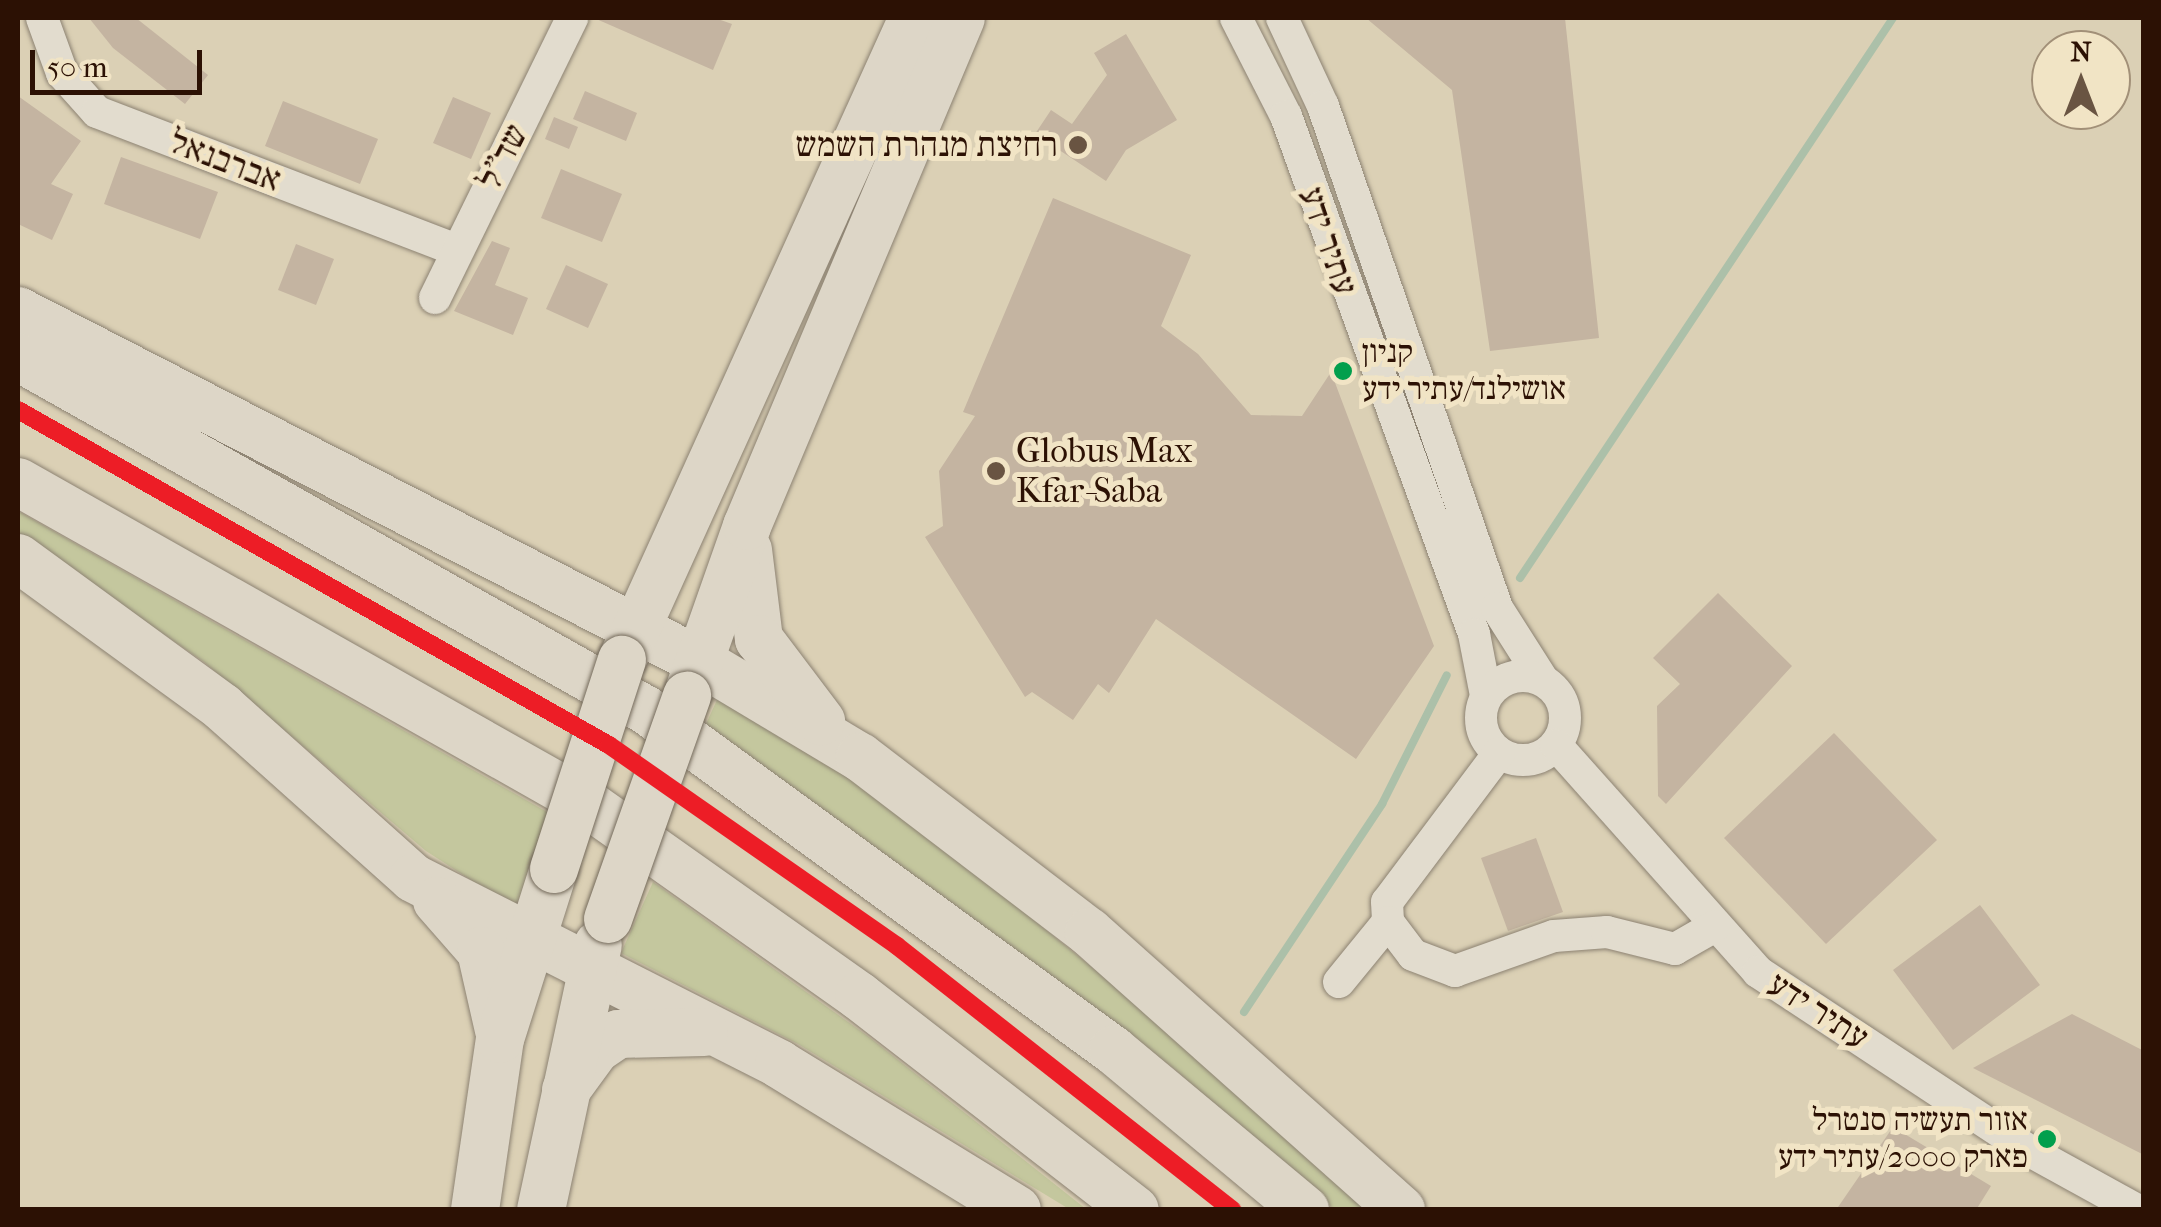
<!DOCTYPE html>
<html>
<head>
<meta charset="utf-8">
<style>
	body { margin:0 }
	#map { position:relative; width:2161px; height:1227px; overflow:hidden; background:#dbd0b5; font-family:"IM FELL French Canon","Frank Ruhl Libre",serif }
	div>[style] { position:absolute }
	.green>* { inset:0; background:#c4c79e }
	.stream>* { height:8px; margin:-4px; padding:0 4px; transform-origin:4px; border-radius:4px; background:#acc0a9 }
	.building>* { inset:0; background:#c4b4a1 }
	.roads { filter:drop-shadow(0 0 2px #8c8272) drop-shadow(0 0 2px #8c8272) }
	.minor>* { height:32px; margin:-16px; padding:0 16px; transform-origin:16px; border-radius:16px; background:#e2dcce }
	.minor>.ring { margin:-16px; padding:0; box-sizing:content-box; background:none; border:32px solid #e2dcce; border-radius:50% }
	.highway>* { height:48px; margin:-24px; padding:0 24px; transform-origin:24px; border-radius:24px; background:#ddd6c7 }
	.bridges { filter:drop-shadow(0 0 2px #746a5b) drop-shadow(0 0 2px #746a5b) }
	.highway-bridge>* { height:48px; margin:-24px; padding:0 24px; transform-origin:24px; border-radius:24px; background:#ddd6c7 }
	.rail-1>* { height:18px; margin:-9px; padding:0 9px; transform-origin:9px; border-radius:9px; background:#ed1d26 }
	.dots>* { width:28px; height:28px; translate:-50% -50%; box-sizing:border-box; border:5px solid #f1e4c5; border-radius:50% }
	span { translate:-50% -50%; white-space:nowrap; text-align:center; line-height:1.15; -webkit-text-stroke:10px #f1e4c5; paint-order:stroke }
	.bus-label { font-size:32px; color:#2c1104 }
	.left { translate:0 -50%; text-align:left }
	.right { translate:-100% -50%; text-align:right }
	.poi-label { font-size:35px; color:#2c1104 }
	.street-label { font-size:35px; color:#2c1104 }
	.frame { position:absolute; inset:0; border:20px solid #2c1104; pointer-events:none }
	.north { position:absolute; left:2031px; top:30px; width:100px; height:100px; box-sizing:border-box; background:#f1e4c5; border:2px solid #a29078; border-radius:50%; rotate:0deg; font-size:28px; font-weight:700; line-height:40px; text-align:center; color:#2c1104 }
	.north::after { content:''; display:block; margin:auto; width:35px; height:45px; background:#695442; clip-path:polygon(50% 0,100% 100%,50% 72%,0 100%) }
	.scale { position:absolute; left:30px; top:50px; width:172px; height:45px; box-sizing:border-box; border:5px solid #2c1104; border-top:0; padding-left:12px; font-size:30px; line-height:35px; white-space:nowrap; color:#2c1104; -webkit-text-stroke:8px #f1e4c5; paint-order:stroke }
</style>
</head>
<body>
<div id="map">
	<div class="green">
		<i style="clip-path:polygon(18px 511px,547px 812px,516px 909px,426px 851px,204px 662px,18px 533px)"></i>
		<i style="clip-path:polygon(721px 691px,869px 787px,1130px 998px,1367px 1209px,1334px 1209px,1172px 1067px,706px 724px)"></i>
		<i style="clip-path:polygon(653px 882px,869px 1037px,1086px 1209px,1069px 1209px,798px 1044px,621px 953px)"></i>
	</div>
	<div class="stream">
		<i style="left:1520px;top:578px;width:673px;rotate:-56.33deg"></i>
		<i style="left:1244px;top:1012px;width:250px;rotate:-56.4deg"></i>
		<i style="left:1382px;top:804px;width:144px;rotate:-63.3deg"></i>
	</div>
	<div class="building">
		<i style="clip-path:polygon(89px 18px,136px 18px,208px 75px,185px 104px,113px 48px)"></i>
		<i style="clip-path:polygon(594px 18px,715px 18px,732px 24px,713px 70px)"></i>
		<i style="clip-path:polygon(1366px 18px,1565px 18px,1599px 338px,1490px 351px,1452px 90px)"></i>
		<i style="clip-path:polygon(1126px 34px,1177px 120px,1126px 150px,1106px 181px,1035px 134px,1051px 110px,1072px 124px,1107px 75px,1094px 53px)"></i>
		<i style="clip-path:polygon(585px 91px,637px 113px,626px 141px,573px 119px)"></i>
		<i style="clip-path:polygon(18px 96px,81px 141px,51px 184px,73px 194px,52px 240px,18px 224px)"></i>
		<i style="clip-path:polygon(453px 97px,491px 113px,471px 159px,433px 143px)"></i>
		<i style="clip-path:polygon(283px 101px,378px 139px,360px 184px,265px 146px)"></i>
		<i style="clip-path:polygon(554px 117px,578px 127px,569px 149px,545px 139px)"></i>
		<i style="clip-path:polygon(121px 157px,218px 192px,200px 239px,104px 204px)"></i>
		<i style="clip-path:polygon(561px 169px,622px 194px,602px 242px,541px 218px)"></i>
		<i style="clip-path:polygon(1053px 198px,1191px 255px,1161px 326px,1198px 354px,1251px 415px,1302px 416px,1331px 372px,1434px 646px,1356px 759px,1156px 619px,1109px 693px,1098px 684px,1073px 720px,1032px 692px,1025px 697px,925px 537px,943px 526px,939px 471px,975px 416px,963px 412px)"></i>
		<i style="clip-path:polygon(492px 241px,510px 248px,495px 285px,528px 298px,513px 335px,454px 311px)"></i>
		<i style="clip-path:polygon(296px 244px,334px 259px,316px 305px,278px 290px)"></i>
		<i style="clip-path:polygon(566px 265px,608px 284px,588px 328px,546px 309px)"></i>
		<i style="clip-path:polygon(1718px 593px,1792px 666px,1666px 804px,1658px 796px,1657px 706px,1680px 684px,1653px 658px)"></i>
		<i style="clip-path:polygon(1834px 733px,1937px 840px,1826px 944px,1724px 838px)"></i>
		<i style="clip-path:polygon(1536px 838px,1563px 912px,1508px 931px,1481px 858px)"></i>
		<i style="clip-path:polygon(1980px 905px,2040px 985px,1953px 1050px,1893px 970px)"></i>
		<i style="clip-path:polygon(2072px 1014px,2144px 1051px,2144px 1155px,1973px 1068px)"></i>
		<i style="clip-path:polygon(1893px 1127px,1991px 1186px,1976px 1210px,1836px 1210px)"></i>
	</div>
	<div class="roads">
		<div class="minor">
			<i style="left:42px;top:18px;width:59px;rotate:70deg"></i>
			<i style="left:62px;top:73px;width:52px;rotate:48.1deg"></i>
			<i style="left:97px;top:112px;width:385px;rotate:21deg"></i>
			<i style="left:1236px;top:18px;width:110px;rotate:63deg"></i>
			<i style="left:1286px;top:116px;width:551px;rotate:70.05deg"></i>
			<i style="left:1474px;top:634px;width:63px;rotate:79deg"></i>
			<i style="left:1282px;top:18px;width:97px;rotate:65deg"></i>
			<i style="left:1323px;top:106px;width:531px;rotate:70.88deg"></i>
			<i style="left:1497px;top:608px;width:84px;rotate:57.6deg"></i>
			<i style="left:435px;top:298px;width:312px;rotate:-63.9deg"></i>
			<i class="ring" style="left:1481px;top:676px;width:52px;height:52px"></i>
			<i style="left:1556px;top:745px;width:304px;rotate:48.3deg"></i>
			<i style="left:1758px;top:972px;width:323px;rotate:33.4deg"></i>
			<i style="left:2028px;top:1150px;width:124px;rotate:28.8deg"></i>
			<i style="left:1499px;top:753px;width:186px;rotate:126.9deg"></i>
			<i style="left:1387px;top:902px;width:20px;rotate:87deg"></i>
			<i style="left:1388px;top:922px;width:41px;rotate:52.9deg"></i>
			<i style="left:1413px;top:955px;width:45px;rotate:20.9deg"></i>
			<i style="left:1455px;top:971px;width:105px;rotate:-19.5deg"></i>
			<i style="left:1554px;top:936px;width:53px;rotate:-4.3deg"></i>
			<i style="left:1607px;top:932px;width:70px;rotate:14deg"></i>
			<i style="left:1675px;top:949px;width:46px;rotate:-29.9deg"></i>
			<i style="left:1339px;top:982px;width:77px;rotate:-50.8deg"></i>
		</div>
		<div class="highway">
			<i style="left:18px;top:311px;width:768px;rotate:27.2deg"></i>
			<i style="left:701px;top:662px;width:185px;rotate:30.9deg"></i>
			<i style="left:860px;top:757px;width:288px;rotate:37.4deg"></i>
			<i style="left:1089px;top:932px;width:418px;rotate:41.7deg"></i>
			<i style="left:18px;top:357px;width:720px;rotate:29.34deg"></i>
			<i style="left:646px;top:710px;width:578px;rotate:36.06deg"></i>
			<i style="left:1113px;top:1050px;width:250px;rotate:39.8deg"></i>
			<i style="left:18px;top:482px;width:651px;rotate:29.44deg"></i>
			<i style="left:585px;top:802px;width:336px;rotate:35.3deg"></i>
			<i style="left:859px;top:996px;width:349px;rotate:37.8deg"></i>
			<i style="left:748px;top:550px;width:90px;rotate:83deg"></i>
			<i style="left:759px;top:639px;width:103px;rotate:52.9deg"></i>
			<i style="left:18px;top:558px;width:253px;rotate:36.1deg"></i>
			<i style="left:222px;top:707px;width:256px;rotate:41.8deg"></i>
			<i style="left:413px;top:878px;width:411px;rotate:26.9deg"></i>
			<i style="left:779px;top:1064px;width:279px;rotate:31.5deg"></i>
			<i style="left:624px;top:656px;width:700px;rotate:-65.63deg"></i>
			<i style="left:690px;top:688px;width:172px;rotate:-70.6deg"></i>
			<i style="left:747px;top:526px;width:551px;rotate:-67.16deg"></i>
			<i style="left:437px;top:901px;width:67px;rotate:48.7deg"></i>
			<i style="left:481px;top:951px;width:81px;rotate:77.2deg"></i>
			<i style="left:566px;top:1090px;width:51px;rotate:-53.8deg"></i>
			<i style="left:596px;top:1049px;width:27px;rotate:-34deg"></i>
			<i style="left:618px;top:1034px;width:86px;rotate:-1.3deg"></i>
			<i style="left:475px;top:1210px;width:173px;rotate:-81.7deg"></i>
			<i style="left:500px;top:1039px;width:178px;rotate:-72.4deg"></i>
			<i style="left:541px;top:1210px;width:271px;rotate:-77.9deg"></i>
		</div>
	</div>
	<div class="bridges">
		<div class="highway-bridge">
			<i style="left:554px;top:869px;width:220px;rotate:-72deg"></i>
			<i style="left:608px;top:919px;width:237px;rotate:-70.5deg"></i>
		</div>
	</div>
	<div class="rail-1">
		<i style="left:18px;top:410px;width:679px;rotate:29.55deg"></i>
		<i style="left:609px;top:745px;width:351px;rotate:34.9deg"></i>
		<i style="left:897px;top:946px;width:427px;rotate:38.2deg"></i>
	</div>
	<div class="dots">
		<i style="left:1078px;top:145px;background:#695442"></i>
		<i style="left:1343px;top:371px;background:#029f4d"></i>
		<i style="left:996px;top:471px;background:#695442"></i>
		<i style="left:2047px;top:1139px;background:#029f4d"></i>
	</div>
	<div class="bus-label">
		<span class="left" style="left:1362px;top:371px">קניון<br>אושילנד/עתיר ידע</span>
		<span class="right" style="left:2028px;top:1139px">אזור תעשיה סנטרל<br>פארק 2000/עתיר ידע</span>
	</div>
	<div class="poi-label">
		<span class="right" style="left:1058px;top:145px">רחיצת מנהרת השמש</span>
		<span class="left" style="left:1016px;top:471px">Globus Max<br>Kfar-Saba</span>
	</div>
	<div class="street-label">
		<span style="left:503px;top:157px;rotate:-63deg">שד"ל</span>
		<span style="left:225px;top:161px;rotate:21deg">אברבנאל</span>
		<span style="left:1328px;top:241px;rotate:71deg">עתיר ידע</span>
		<span style="left:1818px;top:1011px;rotate:33deg">עתיר ידע</span>
	</div>
	<div class="frame"></div>
	<div class="north">N</div>
	<div class="scale">50 m</div>
</div>
</body>
</html>
